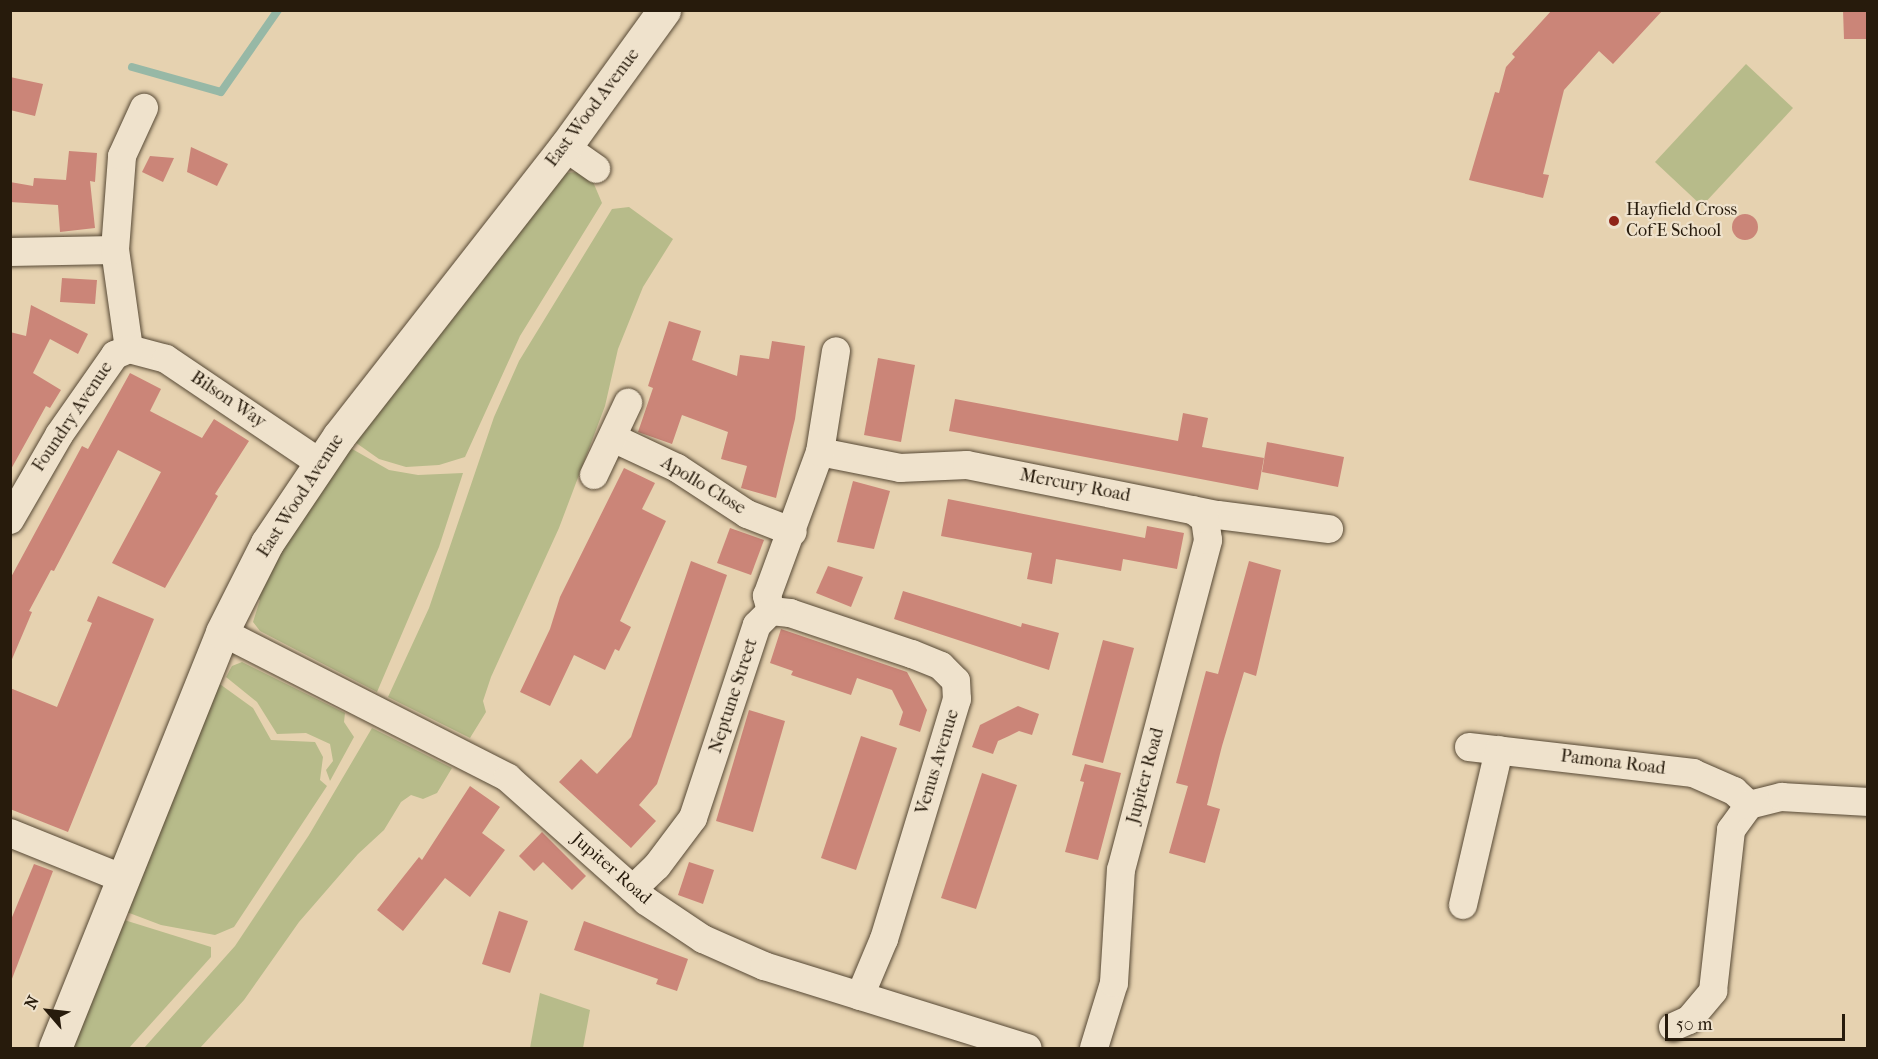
<!DOCTYPE html>
<html>
<head>
<meta charset="utf-8">
<style>
	body { margin:0 }
	#map { position:relative; width:1878px; height:1059px; overflow:hidden; background:#e6d2b0; font-family:"IM FELL French Canon",serif }
	div>[style] { position:absolute }
	.green>* { inset:0; background:#b7bb8a }
	.stream>* { height:8px; margin:-4px; padding:0 4px; transform-origin:4px; border-radius:4px; background:#97b8a6 }
	.building>* { inset:0; background:#cb8578 }
	.round { border-radius:50% }
	.roads { filter:drop-shadow(0 0 2px #574935) drop-shadow(0 0 2px #574935) }
	.street>* { height:28px; margin:-14px; padding:0 14px; transform-origin:14px; border-radius:14px; background:#efe2cc }
	.secondary>* { height:33px; margin:-16.5px; padding:0 16.5px; transform-origin:16.5px; border-radius:16.5px; background:#efe2cc }
	.dots>* { width:16px; height:16px; translate:-50% -50%; box-sizing:border-box; border:3px solid #efe2cc; border-radius:50% }
	span { translate:-50% -50%; white-space:nowrap; text-align:center; line-height:1.15; -webkit-text-stroke:4.5px #efe2cc; paint-order:stroke }
	.street-label { font-size:18px; color:#271b0c }
	.poi-label { font-size:18px; color:#271b0c }
	.left { translate:0 -50%; text-align:left }
	.frame { position:absolute; inset:0; border:12px solid #271b0c; pointer-events:none }
	.north { position:absolute; left:18px; top:981px; width:60px; height:60px; -webkit-text-stroke:4px #efe2cc; paint-order:stroke; rotate:298deg; font-size:16px; font-weight:700; line-height:24px; text-align:center; color:#271b0c }
	.north::after { content:''; display:block; margin:auto; width:21px; height:27px; background:#271b0c; clip-path:polygon(50% 0,100% 100%,50% 72%,0 100%) }
	.scale { position:absolute; left:1665px; top:1014px; width:180px; height:27px; box-sizing:border-box; border:3px solid #271b0c; border-top:0; padding-left:8px; font-size:18px; line-height:21px; white-space:nowrap; color:#271b0c; -webkit-text-stroke:4px #efe2cc; paint-order:stroke }
</style>
</head>
<body>
<div id="map">
	<div class="green">
		<i style="clip-path:polygon(1746px 64px,1793px 108px,1702px 206px,1655px 162px)"></i>
		<i style="clip-path:polygon(578px 172px,591px 177px,602px 203px,520px 336px,465px 457px,439px 465px,406px 467px,379px 459px,352px 440px,563px 173px)"></i>
		<i style="clip-path:polygon(629px 207px,673px 239px,643px 287px,618px 349px,605px 406px,559px 528px,491px 677px,483px 701px,486px 712px,470px 738px,388px 697px,429px 608px,494px 417px,519px 361px,612px 209px)"></i>
		<i style="clip-path:polygon(347px 446px,389px 470px,418px 475px,463px 473px,439px 547px,377px 692px,260px 631px,253px 622px,260px 600px,254px 596px,265px 574px)"></i>
		<i style="clip-path:polygon(242px 662px,345px 713px,344px 722px,354px 737px,330px 781px,326px 770px,333px 761px,330px 744px,306px 733px,277px 734px,257px 702px,226px 677px,232px 666px)"></i>
		<i style="clip-path:polygon(217px 682px,253px 708px,271px 740px,315px 742px,323px 757px,320px 780px,327px 786px,234px 927px,215px 935px,161px 925px,124px 911px)"></i>
		<i style="clip-path:polygon(372px 728px,452px 768px,437px 793px,423px 799px,411px 795px,401px 802px,384px 830px,358px 854px,299px 922px,244px 1000px,200px 1048px,144px 1048px,235px 946px,309px 835px)"></i>
		<i style="clip-path:polygon(121px 919px,211px 947px,211px 957px,129px 1048px,69px 1048px)"></i>
		<i style="clip-path:polygon(540px 993px,590px 1010px,583px 1048px,530px 1048px)"></i>
	</div>
	<div class="stream">
		<i style="left:132px;top:67px;width:92px;rotate:15.7deg"></i>
		<i style="left:221px;top:92px;width:100px;rotate:-55.2deg"></i>
	</div>
	<div class="building">
		<i style="clip-path:polygon(1552px 10px,1663px 10px,1613px 64px,1599px 51px,1564px 90px,1543px 174px,1549px 175px,1543px 198px,1469px 180px,1495px 92px,1499px 93px,1506px 67px,1515px 57px,1512px 54px)"></i>
		<i style="clip-path:polygon(1843px 10px,1868px 10px,1868px 39px,1844px 39px)"></i>
		<i style="clip-path:polygon(10px 77px,43px 84px,35px 116px,10px 110px)"></i>
		<i style="clip-path:polygon(191px 147px,228px 164px,217px 186px,187px 172px)"></i>
		<i style="clip-path:polygon(69px 151px,97px 153px,95px 182px,90px 181px,95px 228px,60px 232px,58px 205px,10px 202px,10px 182px,33px 186px,34px 178px,66px 180px)"></i>
		<i style="clip-path:polygon(150px 156px,174px 158px,163px 182px,142px 172px)"></i>
		<i class="round" style="left:1732px;top:214px;width:26px;height:26px"></i>
		<i style="clip-path:polygon(62px 278px,97px 280px,95px 304px,60px 302px)"></i>
		<i style="clip-path:polygon(31px 305px,88px 334px,78px 354px,50px 339px,33px 373px,61px 390px,50px 408px,46px 406px,10px 471px,10px 332px,26px 336px)"></i>
		<i style="clip-path:polygon(669px 321px,701px 331px,692px 360px,737px 376px,740px 355px,769px 359px,772px 341px,805px 346px,795px 419px,776px 498px,741px 488px,747px 466px,721px 459px,728px 432px,682px 415px,672px 444px,638px 432px,653px 388px,648px 386px)"></i>
		<i style="clip-path:polygon(878px 358px,915px 365px,901px 442px,864px 435px)"></i>
		<i style="clip-path:polygon(130px 373px,161px 389px,150px 411px,202px 438px,214px 419px,249px 441px,215px 494px,218px 496px,165px 588px,112px 563px,161px 472px,118px 450px,54px 571px,51px 570px,29px 611px,32px 612px,10px 664px,10px 579px,82px 446px,88px 449px)"></i>
		<i style="clip-path:polygon(955px 399px,1178px 441px,1183px 413px,1208px 418px,1202px 447px,1264px 458px,1258px 490px,949px 431px)"></i>
		<i style="clip-path:polygon(1267px 442px,1344px 457px,1338px 487px,1262px 472px)"></i>
		<i style="clip-path:polygon(624px 468px,655px 483px,642px 509px,666px 521px,620px 621px,631px 627px,619px 651px,615px 649px,605px 670px,574px 655px,550px 706px,520px 692px,550px 629px,560px 597px)"></i>
		<i style="clip-path:polygon(853px 481px,890px 491px,874px 549px,837px 542px)"></i>
		<i style="clip-path:polygon(948px 499px,1145px 538px,1147px 526px,1184px 533px,1177px 569px,1123px 559px,1121px 571px,1056px 559px,1052px 584px,1027px 579px,1032px 553px,941px 536px)"></i>
		<i style="clip-path:polygon(730px 528px,764px 540px,751px 575px,717px 563px)"></i>
		<i style="clip-path:polygon(691px 561px,727px 575px,657px 784px,639px 805px,656px 821px,631px 848px,559px 782px,581px 759px,597px 774px,631px 737px)"></i>
		<i style="clip-path:polygon(1249px 561px,1281px 570px,1256px 676px,1244px 672px,1222px 746px,1207px 805px,1220px 809px,1205px 863px,1169px 853px,1188px 786px,1176px 783px,1206px 671px,1218px 674px)"></i>
		<i style="clip-path:polygon(828px 566px,863px 577px,851px 607px,816px 593px)"></i>
		<i style="clip-path:polygon(903px 591px,1021px 627px,1022px 623px,1059px 633px,1049px 670px,894px 619px)"></i>
		<i style="clip-path:polygon(98px 596px,154px 619px,68px 832px,10px 809px,10px 688px,57px 707px,92px 623px,87px 621px)"></i>
		<i style="clip-path:polygon(781px 629px,907px 672px,927px 710px,920px 732px,899px 725px,903px 712px,892px 690px,857px 678px,851px 695px,791px 675px,793px 671px,770px 663px)"></i>
		<i style="clip-path:polygon(1103px 640px,1134px 648px,1103px 763px,1072px 755px)"></i>
		<i style="clip-path:polygon(1018px 706px,1039px 714px,1032px 735px,1019px 731px,1009px 736px,998px 741px,993px 754px,972px 747px,980px 725px)"></i>
		<i style="clip-path:polygon(749px 710px,785px 721px,753px 832px,716px 821px)"></i>
		<i style="clip-path:polygon(861px 736px,897px 748px,856px 870px,821px 858px)"></i>
		<i style="clip-path:polygon(1085px 764px,1121px 773px,1098px 860px,1065px 852px,1084px 782px,1080px 781px)"></i>
		<i style="clip-path:polygon(982px 773px,1017px 785px,976px 909px,941px 898px)"></i>
		<i style="clip-path:polygon(470px 786px,500px 807px,482px 833px,505px 850px,470px 897px,445px 878px,403px 931px,377px 910px,419px 857px,422px 860px)"></i>
		<i style="clip-path:polygon(542px 832px,586px 876px,572px 890px,543px 862px,534px 871px,519px 856px)"></i>
		<i style="clip-path:polygon(689px 862px,714px 870px,703px 904px,678px 895px)"></i>
		<i style="clip-path:polygon(34px 864px,53px 871px,10px 984px,10px 922px)"></i>
		<i style="clip-path:polygon(499px 911px,528px 921px,510px 973px,482px 964px)"></i>
		<i style="clip-path:polygon(584px 921px,688px 959px,677px 991px,656px 984px,658px 979px,574px 950px)"></i>
	</div>
	<div class="roads">
		<div class="street">
			<i style="left:565px;top:147px;width:38px;rotate:35deg"></i>
			<i style="left:10px;top:252px;width:105px;rotate:-1.1deg"></i>
			<i style="left:129px;top:349px;width:100px;rotate:-98deg"></i>
			<i style="left:115px;top:250px;width:94px;rotate:-85.7deg"></i>
			<i style="left:122px;top:156px;width:53px;rotate:-65.4deg"></i>
			<i style="left:129px;top:349px;width:38px;rotate:15deg"></i>
			<i style="left:166px;top:359px;width:186px;rotate:34deg"></i>
			<i style="left:613px;top:438px;width:71px;rotate:25.1deg"></i>
			<i style="left:677px;top:468px;width:84px;rotate:33.3deg"></i>
			<i style="left:747px;top:514px;width:49px;rotate:21.4deg"></i>
			<i style="left:820px;top:452px;width:82px;rotate:11.3deg"></i>
			<i style="left:900px;top:468px;width:67px;rotate:-2.6deg"></i>
			<i style="left:967px;top:465px;width:256px;rotate:11.3deg"></i>
			<i style="left:1218px;top:515px;width:112px;rotate:7.2deg"></i>
			<i style="left:594px;top:475px;width:80px;rotate:-64.7deg"></i>
			<i style="left:10px;top:520px;width:98px;rotate:-60deg"></i>
			<i style="left:59px;top:435px;width:98px;rotate:-55deg"></i>
			<i style="left:115px;top:355px;width:15px;rotate:-23deg"></i>
			<i style="left:771px;top:611px;width:19px;rotate:6deg"></i>
			<i style="left:790px;top:613px;width:129px;rotate:18.6deg"></i>
			<i style="left:912px;top:654px;width:31px;rotate:22deg"></i>
			<i style="left:941px;top:666px;width:21px;rotate:45deg"></i>
			<i style="left:956px;top:681px;width:18px;rotate:87deg"></i>
			<i style="left:957px;top:699px;width:251px;rotate:106.9deg"></i>
			<i style="left:884px;top:939px;width:62px;rotate:112.8deg"></i>
			<i style="left:771px;top:611px;width:16px;rotate:-105deg"></i>
			<i style="left:767px;top:596px;width:153px;rotate:-69.8deg"></i>
			<i style="left:820px;top:452px;width:102px;rotate:-81deg"></i>
			<i style="left:222px;top:632px;width:321px;rotate:27deg"></i>
			<i style="left:508px;top:778px;width:185px;rotate:41.7deg"></i>
			<i style="left:646px;top:901px;width:69px;rotate:33.7deg"></i>
			<i style="left:703px;top:939px;width:67px;rotate:23.9deg"></i>
			<i style="left:764px;top:966px;width:276px;rotate:17.3deg"></i>
			<i style="left:1469px;top:747px;width:226px;rotate:6.6deg"></i>
			<i style="left:1693px;top:773px;width:45px;rotate:23.7deg"></i>
			<i style="left:1734px;top:791px;width:21px;rotate:43deg"></i>
			<i style="left:10px;top:833px;width:123px;rotate:22deg"></i>
			<i style="left:633px;top:889px;width:33px;rotate:-44deg"></i>
			<i style="left:657px;top:866px;width:60px;rotate:-53.1deg"></i>
			<i style="left:693px;top:818px;width:203px;rotate:-71.7deg"></i>
			<i style="left:757px;top:625px;width:20px;rotate:-45deg"></i>
			<i style="left:1463px;top:905px;width:159px;rotate:-76.9deg"></i>
			<i style="left:1673px;top:1027px;width:17px;rotate:-24deg"></i>
			<i style="left:1689px;top:1020px;width:38px;rotate:-50deg"></i>
			<i style="left:1713px;top:991px;width:162px;rotate:-83.6deg"></i>
			<i style="left:1731px;top:830px;width:31px;rotate:-54deg"></i>
			<i style="left:1749px;top:805px;width:34px;rotate:-14deg"></i>
			<i style="left:1782px;top:797px;width:86px;rotate:3.3deg"></i>
			<i style="left:1094px;top:1048px;width:68px;rotate:-72.9deg"></i>
			<i style="left:1114px;top:983px;width:113px;rotate:-86.5deg"></i>
			<i style="left:1121px;top:870px;width:341px;rotate:-75.2deg"></i>
			<i style="left:1208px;top:540px;width:21px;rotate:-98deg"></i>
			<i style="left:1205px;top:519px;width:15px;rotate:-143deg"></i>
		</div>
		<div class="secondary">
			<i style="left:55px;top:1048px;width:448px;rotate:-68.1deg"></i>
			<i style="left:222px;top:632px;width:100px;rotate:-63.2deg"></i>
			<i style="left:267px;top:543px;width:129px;rotate:-56.1deg"></i>
			<i style="left:339px;top:436px;width:367px;rotate:-52deg"></i>
			<i style="left:565px;top:147px;width:169px;rotate:-54.1deg"></i>
		</div>
	</div>
	<div class="dots">
		<i style="left:1614px;top:221px;background:#8f2418"></i>
	</div>
	<div class="street-label">
		<span style="left:593px;top:108px;rotate:-53deg">East Wood Avenue</span>
		<span style="left:228px;top:400px;rotate:34deg">Bilson Way</span>
		<span style="left:73px;top:417px;rotate:-56deg">Foundry Avenue</span>
		<span style="left:703px;top:486px;rotate:31deg">Apollo Close</span>
		<span style="left:1075px;top:486px;rotate:11deg">Mercury Road</span>
		<span style="left:301px;top:496px;rotate:-57deg">East Wood Avenue</span>
		<span style="left:734px;top:696px;rotate:-72deg">Neptune Street</span>
		<span style="left:938px;top:762px;rotate:-73deg">Venus Avenue</span>
		<span style="left:1613px;top:763px;rotate:7deg">Pamona Road</span>
		<span style="left:1146px;top:776px;rotate:-75deg">Jupiter Road</span>
		<span style="left:611px;top:869px;rotate:41deg">Jupiter Road</span>
	</div>
	<div class="poi-label">
		<span class="left" style="left:1626px;top:221px">Hayfield Cross<br>CofE School</span>
	</div>
	<div class="frame"></div>
	<div class="north">N</div>
	<div class="scale">50 m</div>
</div>
</body>
</html>
